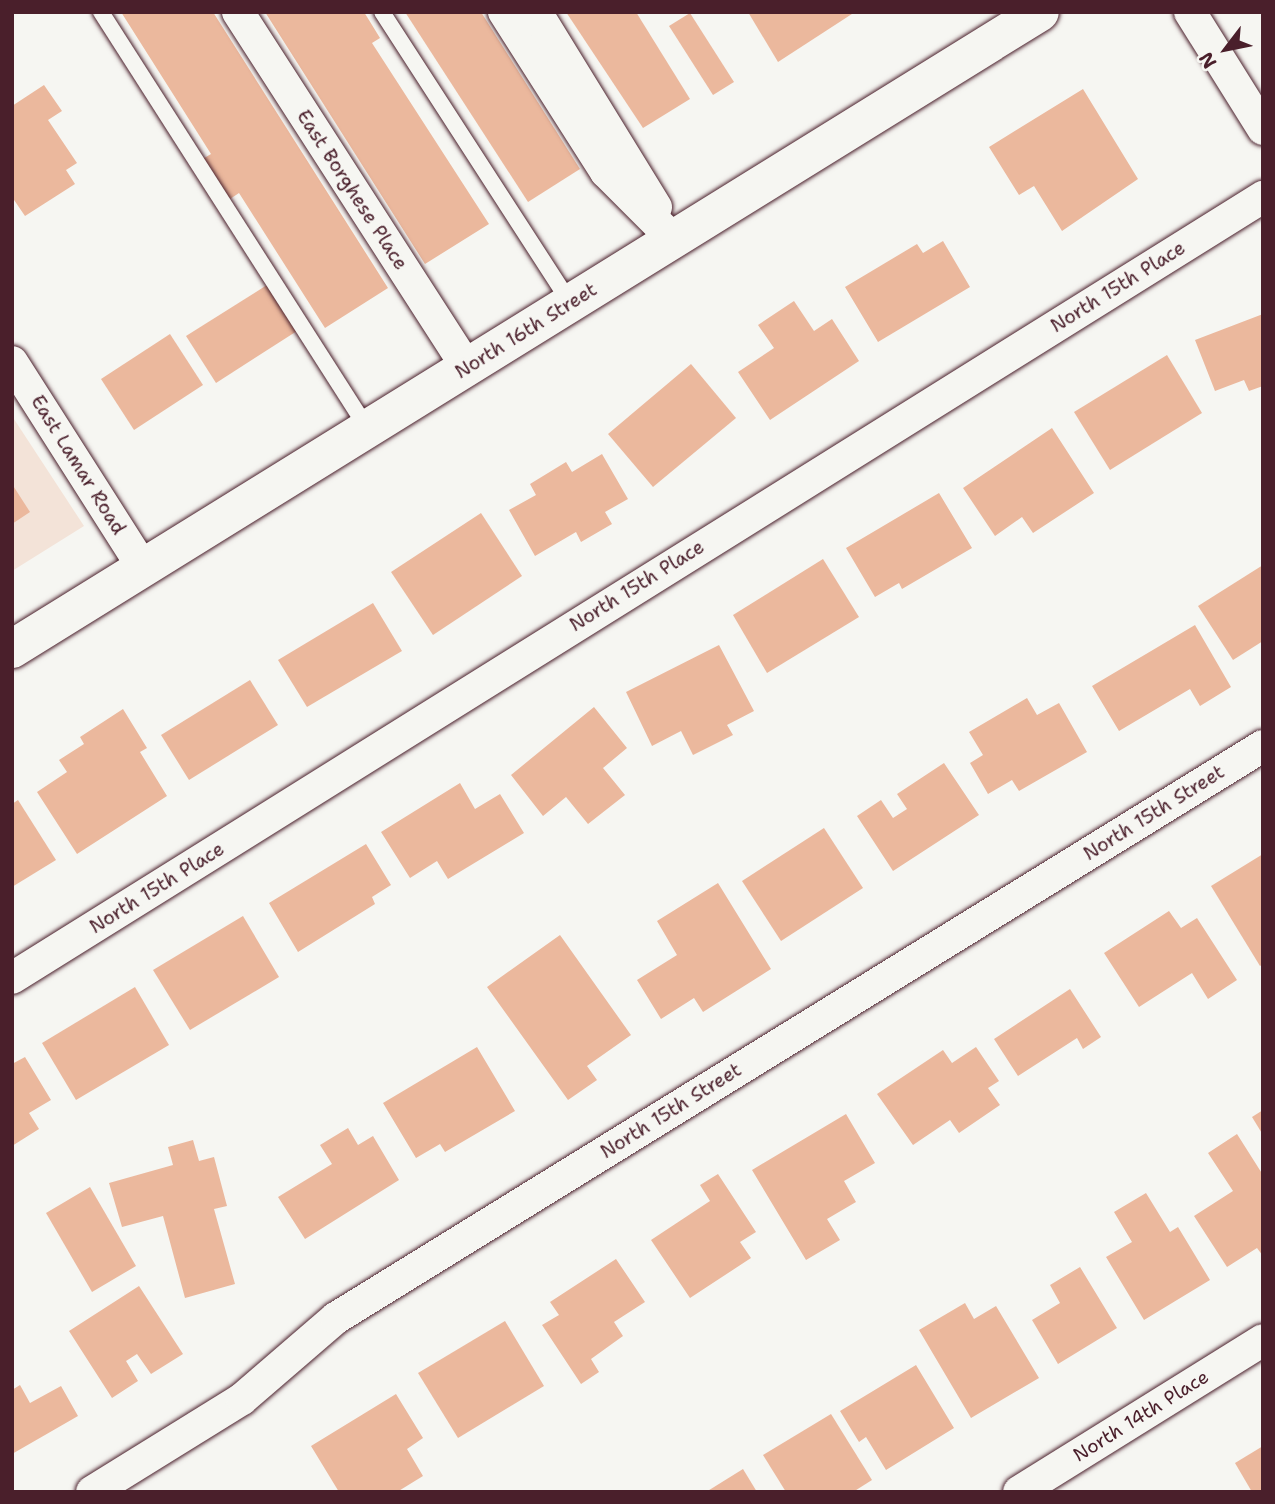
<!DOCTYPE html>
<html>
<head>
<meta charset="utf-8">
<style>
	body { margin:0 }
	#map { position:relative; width:1275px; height:1504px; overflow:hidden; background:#f6f6f2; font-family:"Shantell Sans",sans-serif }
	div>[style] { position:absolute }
	.built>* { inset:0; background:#f3e3d8 }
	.building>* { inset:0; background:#ebb89d }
	.roads { filter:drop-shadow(0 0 2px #4a1f2b) drop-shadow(0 0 2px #4a1f2b) }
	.service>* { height:16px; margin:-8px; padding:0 8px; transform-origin:8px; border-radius:8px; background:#f6f6f2 }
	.minor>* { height:32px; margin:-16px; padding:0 16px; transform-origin:16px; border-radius:16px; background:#f6f6f2 }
	.secondary>* { height:38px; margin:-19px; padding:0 19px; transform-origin:19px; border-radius:19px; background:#f6f6f2 }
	span { translate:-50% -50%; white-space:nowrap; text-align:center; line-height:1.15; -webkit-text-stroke:5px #f6f6f2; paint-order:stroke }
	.street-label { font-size:19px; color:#4a1f2b }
	.frame { position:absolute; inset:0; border:14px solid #4a1f2b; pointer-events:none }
	.north { position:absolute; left:1191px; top:14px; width:70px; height:70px; -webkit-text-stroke:5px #f6f6f2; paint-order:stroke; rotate:238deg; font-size:19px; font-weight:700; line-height:28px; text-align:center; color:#4a1f2b }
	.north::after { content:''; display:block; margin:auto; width:24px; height:32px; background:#4a1f2b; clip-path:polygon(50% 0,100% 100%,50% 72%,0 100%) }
</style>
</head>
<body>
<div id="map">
	<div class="built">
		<i style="clip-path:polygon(12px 416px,84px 526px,12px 571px)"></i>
	</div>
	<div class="building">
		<i style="clip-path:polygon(121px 12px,213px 12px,388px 288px,325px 328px,239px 193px,227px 201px,201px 160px,211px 154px)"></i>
		<i style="clip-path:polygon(265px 12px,364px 12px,380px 38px,372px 43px,489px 224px,425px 264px)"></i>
		<i style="clip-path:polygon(405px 12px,481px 12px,580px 169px,528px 202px)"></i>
		<i style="clip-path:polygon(566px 12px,636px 12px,690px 99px,643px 128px)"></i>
		<i style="clip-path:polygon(748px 12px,855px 12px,778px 62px)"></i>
		<i style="clip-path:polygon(690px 13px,734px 82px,713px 95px,669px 26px)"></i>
		<i style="clip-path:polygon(44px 85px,62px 111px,48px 120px,77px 163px,66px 170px,75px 184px,25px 216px,12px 197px,12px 106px)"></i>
		<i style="clip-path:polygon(1083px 89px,1138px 179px,1062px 231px,1034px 186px,1019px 195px,989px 147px)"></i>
		<i style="clip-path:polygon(943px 241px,970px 287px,878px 342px,845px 287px,917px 244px,923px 253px)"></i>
		<i style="clip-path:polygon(267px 285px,297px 331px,216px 383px,186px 336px)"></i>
		<i style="clip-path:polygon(794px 301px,814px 331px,832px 319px,859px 361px,770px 420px,738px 372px,774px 348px,758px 325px)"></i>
		<i style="clip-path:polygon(1263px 314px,1263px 386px,1249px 391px,1244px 380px,1215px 391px,1195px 340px)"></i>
		<i style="clip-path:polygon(170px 334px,203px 385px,134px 430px,101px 379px)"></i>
		<i style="clip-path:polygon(1167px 355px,1202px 413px,1110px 470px,1074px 412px)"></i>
		<i style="clip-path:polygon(691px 364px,736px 418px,653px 487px,608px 434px)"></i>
		<i style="clip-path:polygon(1052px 428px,1094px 493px,1033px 533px,1022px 517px,995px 536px,963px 488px)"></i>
		<i style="clip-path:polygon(602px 454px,628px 499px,605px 512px,612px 524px,581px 542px,576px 532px,535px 556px,509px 510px,536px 495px,530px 484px,566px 462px,572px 472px)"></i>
		<i style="clip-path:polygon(12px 484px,30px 512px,12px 524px)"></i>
		<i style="clip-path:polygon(939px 493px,972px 548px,902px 589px,899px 583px,875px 597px,846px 548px)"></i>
		<i style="clip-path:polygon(481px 513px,522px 576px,433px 635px,391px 572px)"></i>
		<i style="clip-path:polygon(823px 559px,859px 617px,767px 673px,733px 615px)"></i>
		<i style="clip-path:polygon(1263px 565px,1263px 641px,1233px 660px,1198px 606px)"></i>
		<i style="clip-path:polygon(373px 603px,402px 651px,307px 707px,278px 660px)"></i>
		<i style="clip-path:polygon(1195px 625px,1231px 687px,1200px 706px,1190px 689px,1119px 731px,1092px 686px)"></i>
		<i style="clip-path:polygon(719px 645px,754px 711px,727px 725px,733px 735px,693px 755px,681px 731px,652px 746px,626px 692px)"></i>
		<i style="clip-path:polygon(250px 680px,278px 725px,189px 780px,161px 735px)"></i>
		<i style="clip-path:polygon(1027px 698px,1037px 715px,1059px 703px,1087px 752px,1019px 791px,1012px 780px,988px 794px,970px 763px,983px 755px,969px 732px)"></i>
		<i style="clip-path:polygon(594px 707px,627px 748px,603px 768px,625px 795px,588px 824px,566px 797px,543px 816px,511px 775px)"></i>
		<i style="clip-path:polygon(123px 709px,147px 748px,140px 752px,167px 796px,77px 854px,37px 792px,67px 772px,59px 760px,84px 744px,80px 737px)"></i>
		<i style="clip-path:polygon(944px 763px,979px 815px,893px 871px,857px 816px,881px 800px,893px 818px,907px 809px,897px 794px)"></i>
		<i style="clip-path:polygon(460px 783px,475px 809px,500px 794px,524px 833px,448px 879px,437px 861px,410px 878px,381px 832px)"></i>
		<i style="clip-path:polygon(18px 800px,56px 860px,12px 887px,12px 804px)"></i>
		<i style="clip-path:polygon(824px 828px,863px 888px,781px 941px,742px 881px)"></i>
		<i style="clip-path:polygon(366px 844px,391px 885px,372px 897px,375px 904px,298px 952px,269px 903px)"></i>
		<i style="clip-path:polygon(1263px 854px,1263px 964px,1260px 966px,1211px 886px)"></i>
		<i style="clip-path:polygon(718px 883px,771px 969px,703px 1012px,694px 998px,661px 1019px,637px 980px,677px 955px,657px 921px)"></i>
		<i style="clip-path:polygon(1169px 911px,1181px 928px,1197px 918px,1237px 980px,1208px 999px,1192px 973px,1139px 1007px,1104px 953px)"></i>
		<i style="clip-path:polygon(243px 916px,279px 977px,190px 1030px,153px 970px)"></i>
		<i style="clip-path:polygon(560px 935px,631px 1035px,587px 1066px,597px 1080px,568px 1100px,487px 987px)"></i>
		<i style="clip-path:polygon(135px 987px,169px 1045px,76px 1100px,42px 1043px)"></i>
		<i style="clip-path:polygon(1070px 989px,1101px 1037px,1083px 1049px,1077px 1038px,1018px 1076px,994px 1039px)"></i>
		<i style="clip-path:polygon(477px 1047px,515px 1111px,445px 1152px,440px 1144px,416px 1158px,383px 1103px)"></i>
		<i style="clip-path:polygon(976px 1047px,999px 1081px,988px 1088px,1000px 1105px,959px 1133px,950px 1120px,913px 1145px,877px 1094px,943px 1050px,952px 1063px)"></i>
		<i style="clip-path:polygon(25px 1057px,51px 1100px,29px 1113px,39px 1129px,12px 1146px,12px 1064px)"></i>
		<i style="clip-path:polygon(1263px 1110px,1263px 1135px,1252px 1117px)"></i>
		<i style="clip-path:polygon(846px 1114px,875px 1163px,844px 1181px,856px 1202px,827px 1219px,840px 1240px,806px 1260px,752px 1170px)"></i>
		<i style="clip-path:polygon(348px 1128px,358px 1145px,373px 1136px,399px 1180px,305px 1239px,278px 1197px,332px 1164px,320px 1145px)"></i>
		<i style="clip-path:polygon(1237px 1134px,1263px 1175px,1263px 1256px,1257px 1248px,1227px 1267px,1194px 1216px,1233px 1191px,1208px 1153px)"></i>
		<i style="clip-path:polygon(193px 1140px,199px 1161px,214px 1157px,227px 1206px,214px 1209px,235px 1284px,185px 1298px,163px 1216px,122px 1227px,109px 1183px,173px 1165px,168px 1147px)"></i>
		<i style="clip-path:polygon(718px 1174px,756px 1232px,740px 1242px,751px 1258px,690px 1298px,651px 1240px,710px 1201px,700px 1185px)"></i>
		<i style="clip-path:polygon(90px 1187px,136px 1266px,92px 1292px,46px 1213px)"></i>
		<i style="clip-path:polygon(1146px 1193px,1170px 1232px,1178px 1227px,1210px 1280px,1144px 1320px,1106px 1257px,1132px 1242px,1114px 1212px)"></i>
		<i style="clip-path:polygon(616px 1259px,645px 1302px,614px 1322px,623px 1336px,591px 1359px,599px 1372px,581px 1384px,542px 1325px,559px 1315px,550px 1302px)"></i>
		<i style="clip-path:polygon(1080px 1267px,1117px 1328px,1058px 1364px,1032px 1320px,1060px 1303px,1050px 1285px)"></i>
		<i style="clip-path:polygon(139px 1286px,183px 1354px,151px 1374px,137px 1354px,126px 1361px,138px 1381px,112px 1398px,69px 1331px)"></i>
		<i style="clip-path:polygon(965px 1303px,974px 1319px,996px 1306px,1039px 1378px,971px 1418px,919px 1330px)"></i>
		<i style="clip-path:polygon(505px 1321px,544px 1386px,458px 1438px,418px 1373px)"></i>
		<i style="clip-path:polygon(916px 1365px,954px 1428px,886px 1470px,866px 1437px,859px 1442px,840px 1411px)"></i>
		<i style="clip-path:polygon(20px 1385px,30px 1403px,61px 1386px,78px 1416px,12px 1454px,12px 1390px)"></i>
		<i style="clip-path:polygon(396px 1394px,423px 1438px,407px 1449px,423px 1476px,397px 1492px,339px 1492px,311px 1446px)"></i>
		<i style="clip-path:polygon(831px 1414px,872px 1480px,853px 1492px,786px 1492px,763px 1455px)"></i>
		<i style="clip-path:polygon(1263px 1446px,1263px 1492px,1252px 1492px,1235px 1463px)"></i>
		<i style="clip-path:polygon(743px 1469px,757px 1492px,706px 1492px)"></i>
	</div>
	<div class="roads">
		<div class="service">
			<i style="left:101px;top:12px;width:495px;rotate:57.4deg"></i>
			<i style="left:382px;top:12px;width:348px;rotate:57.1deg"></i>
		</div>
		<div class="minor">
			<i style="left:238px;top:12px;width:423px;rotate:57.2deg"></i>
			<i style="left:504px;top:12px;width:190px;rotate:57.5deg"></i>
			<i style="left:606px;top:172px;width:95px;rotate:45deg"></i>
			<i style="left:536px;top:12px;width:229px;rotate:58.4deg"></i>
			<i style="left:1190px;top:12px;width:138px;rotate:58deg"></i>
			<i style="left:12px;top:362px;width:244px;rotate:57.5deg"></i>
			<i style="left:12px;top:978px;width:1475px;rotate:-31.98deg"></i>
			<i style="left:92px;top:1492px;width:176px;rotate:-31.8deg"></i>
			<i style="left:242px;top:1399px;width:124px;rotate:-40.8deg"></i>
			<i style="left:336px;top:1318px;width:1089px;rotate:-31.68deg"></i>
			<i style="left:1019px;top:1492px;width:287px;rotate:-31.9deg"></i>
		</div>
		<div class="secondary">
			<i style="left:12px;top:649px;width:1209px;rotate:-31.78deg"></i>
		</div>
	</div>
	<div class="street-label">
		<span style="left:352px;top:190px;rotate:57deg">East Borghese Place</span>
		<span style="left:1118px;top:287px;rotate:-32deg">North 15th Place</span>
		<span style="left:526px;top:331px;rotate:-32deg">North 16th Street</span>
		<span style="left:78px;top:465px;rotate:58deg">East Lamar Road</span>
		<span style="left:637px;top:586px;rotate:-32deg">North 15th Place</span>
		<span style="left:1154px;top:813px;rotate:-32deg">North 15th Street</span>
		<span style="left:157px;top:888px;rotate:-32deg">North 15th Place</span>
		<span style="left:671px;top:1111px;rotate:-32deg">North 15th Street</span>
		<span style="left:1141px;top:1416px;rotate:-32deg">North 14th Place</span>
	</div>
	<div class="frame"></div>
	<div class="north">N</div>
</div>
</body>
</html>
